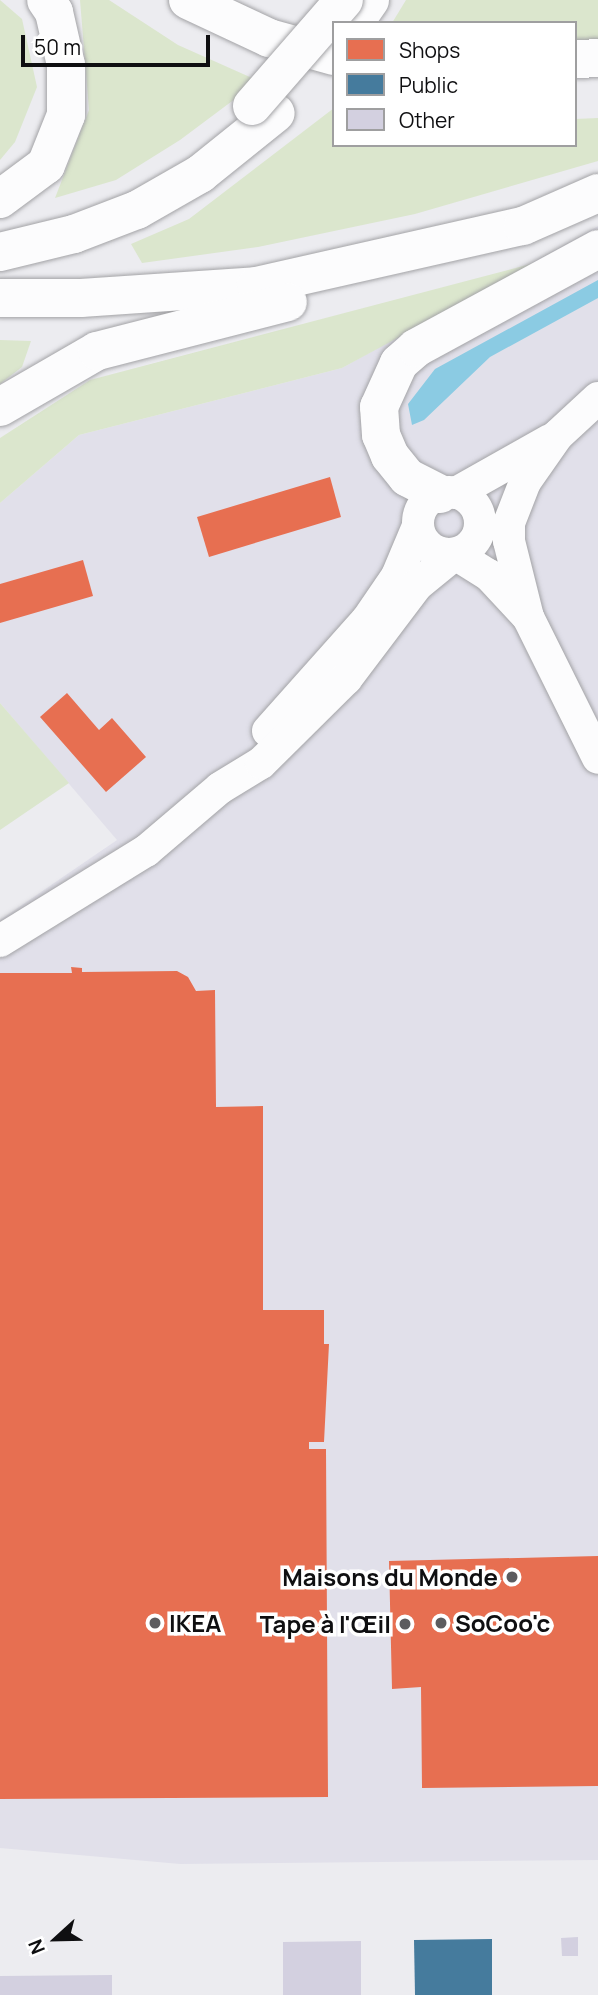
<!DOCTYPE html>
<html>
<head>
<meta charset="utf-8">
<style>
	body { margin:0 }
	#map { position:relative; width:598px; height:1995px; overflow:hidden; background:#ececf0; font-family:Manrope,sans-serif }
	div>[style] { position:absolute }
	.built>* { inset:0; background:#e1e0ea }
	.green>* { inset:0; background:#dbe6cd }
	.water>* { inset:0; background:#8bcbe3 }
	.shops>* { inset:0; background:#e76f51 }
	.public>* { inset:0; background:#457b9d }
	.building>* { inset:0; background:#d3d0e0 }
	.roads { filter:drop-shadow(0 0 2px #a3a3a6) drop-shadow(0 0 2px #a3a3a6) }
	.street>* { height:32px; margin:-16px; padding:0 16px; transform-origin:16px; border-radius:16px; background:#fcfcfd }
	.street>.ring { margin:-16px; padding:0; box-sizing:content-box; background:none; border:32px solid #fcfcfd; border-radius:50% }
	.highway>* { height:38px; margin:-19px; padding:0 19px; transform-origin:19px; border-radius:19px; background:#fcfcfd }
	.bridges { filter:drop-shadow(0 0 2px #a3a3a6) drop-shadow(0 0 2px #a3a3a6) }
	.highway-bridge>* { height:38px; margin:-19px; padding:0 19px; transform-origin:19px; border-radius:19px; background:#fcfcfd }
	.dots>* { width:19px; height:19px; translate:-50% -50%; box-sizing:border-box; border:4px solid #fff; border-radius:50% }
	span { translate:-50% -50%; white-space:nowrap; text-align:center; line-height:1.15; -webkit-text-stroke:7px #fff; paint-order:stroke }
	.poi-label { font-size:24px; color:#0f0f11; font-weight:700 }
	.right { translate:-100% -50%; text-align:right }
	.left { translate:0 -50%; text-align:left }
	.legend { position:absolute; left:332px; top:21px; width:245px; height:126px; box-sizing:border-box; background:#fff; border:2px solid #9f9fa0; margin:0; padding:9px 12px; list-style:none; font-size:21px; color:#0f0f11 }
	.legend li { display:flex; align-items:center; gap:14px; height:35px }
	.legend b { width:35px; border:2px solid #9f9fa0 }
	.north { position:absolute; left:21px; top:1904px; width:70px; height:70px; -webkit-text-stroke:5px #fff; paint-order:stroke; rotate:248deg; font-size:19px; font-weight:700; line-height:28px; text-align:center; color:#0f0f11 }
	.north::after { content:''; display:block; margin:auto; width:24px; height:32px; background:#0f0f11; clip-path:polygon(50% 0,100% 100%,50% 72%,0 100%) }
	.scale { position:absolute; left:21px; top:35px; width:189px; height:32px; box-sizing:border-box; border:4px solid #0f0f11; border-top:0; padding-left:9px; font-size:21px; line-height:24px; white-space:nowrap; color:#0f0f11; -webkit-text-stroke:5px #fff; paint-order:stroke }
</style>
</head>
<body>
<div id="map">
	<div class="built">
		<i style="clip-path:polygon(598px 226px,598px 1860px,180px 1864px,0 1848px,0 920px,117px 840px,0 703px,0 503px,79px 435px,342px 368px)"></i>
	</div>
	<div class="green">
		<i style="clip-path:polygon(0 0,22px 19px,37px 87px,15px 142px,0 160px)"></i>
		<i style="clip-path:polygon(80px 0,109px 0,178px 45px,259px 81px,180px 140px,116px 180px,55px 198px,89px 110px)"></i>
		<i style="clip-path:polygon(406px 0,598px 0,598px 39px,575px 41px,575px 23px,392px 23px)"></i>
		<i style="clip-path:polygon(334px 108px,334px 145px,575px 145px,575px 119px,598px 118px,598px 161px,415px 214px,258px 247px,142px 263px,131px 244px,189px 219px)"></i>
		<i style="clip-path:polygon(538px 262px,342px 368px,79px 435px,0 503px,0 438px,90px 380px)"></i>
		<i style="clip-path:polygon(0 340px,31px 341px,22px 367px,0 384px)"></i>
		<i style="clip-path:polygon(0 703px,69px 783px,0 830px)"></i>
	</div>
	<div class="water">
		<i style="clip-path:polygon(598px 280px,598px 298px,490px 357px,424px 420px,412px 425px,408px 404px,435px 369px)"></i>
	</div>
	<div class="shops">
		<i style="clip-path:polygon(330px 477px,341px 517px,209px 557px,197px 517px)"></i>
		<i style="clip-path:polygon(83px 560px,93px 596px,0 623px,0 584px)"></i>
		<i style="clip-path:polygon(67px 693px,99px 730px,112px 718px,146px 757px,106px 792px,40px 717px)"></i>
		<i style="clip-path:polygon(71px 967px,82px 968px,82px 972px,177px 971px,188px 977px,196px 991px,215px 990px,216px 1107px,263px 1106px,263px 1310px,324px 1310px,324px 1344px,329px 1344px,324px 1442px,309px 1442px,309px 1449px,326px 1449px,328px 1797px,0 1799px,0 973px,72px 973px)"></i>
		<i style="clip-path:polygon(598px 1556px,598px 1786px,422px 1788px,421px 1687px,392px 1689px,389px 1561px)"></i>
	</div>
	<div class="public">
		<i style="clip-path:polygon(492px 1939px,492px 1995px,415px 1995px,414px 1940px)"></i>
	</div>
	<div class="building">
		<i style="clip-path:polygon(578px 1937px,578px 1956px,562px 1956px,561px 1938px)"></i>
		<i style="clip-path:polygon(361px 1941px,361px 1995px,283px 1995px,283px 1942px)"></i>
		<i style="clip-path:polygon(112px 1975px,112px 1995px,0 1995px,0 1976px)"></i>
	</div>
	<div class="roads">
		<div class="street">
			<i style="left:598px;top:398px;width:56px;rotate:137.2deg"></i>
			<i style="left:557px;top:436px;width:56px;rotate:124.8deg"></i>
			<i style="left:525px;top:482px;width:44px;rotate:111.3deg"></i>
			<i style="left:509px;top:523px;width:18px;rotate:90deg"></i>
			<i style="left:509px;top:541px;width:78px;rotate:76deg"></i>
			<i style="left:528px;top:617px;width:157px;rotate:63.6deg"></i>
			<i class="ring" style="left:418px;top:492px;width:30px;height:30px"></i>
			<i style="left:456px;top:493px;width:108px;rotate:-29.4deg"></i>
			<i style="left:268px;top:731px;width:149px;rotate:-48.3deg"></i>
			<i style="left:367px;top:620px;width:53px;rotate:-55.7deg"></i>
			<i style="left:397px;top:576px;width:54px;rotate:-67.2deg"></i>
			<i style="left:0;top:941px;width:172px;rotate:-31.7deg"></i>
			<i style="left:146px;top:851px;width:97px;rotate:-40.4deg"></i>
			<i style="left:220px;top:788px;width:48px;rotate:-31.4deg"></i>
			<i style="left:261px;top:763px;width:120px;rotate:-44.7deg"></i>
			<i style="left:346px;top:679px;width:118px;rotate:-52.9deg"></i>
			<i style="left:417px;top:585px;width:49px;rotate:-39.2deg"></i>
			<i style="left:455px;top:554px;width:40px;rotate:32deg"></i>
			<i style="left:489px;top:575px;width:57px;rotate:47.1deg"></i>
		</div>
		<div class="highway">
			<i style="left:188px;top:0;width:89px;rotate:25.1deg"></i>
			<i style="left:269px;top:38px;width:67px;rotate:15.5deg"></i>
			<i style="left:354px;top:23px;width:28px;rotate:-55deg"></i>
			<i style="left:575px;top:59px;width:23px;rotate:-2deg"></i>
			<i style="left:0;top:199px;width:57px;rotate:-36.5deg"></i>
			<i style="left:46px;top:165px;width:54px;rotate:-68.2deg"></i>
			<i style="left:66px;top:115px;width:50px;rotate:-90deg"></i>
			<i style="left:66px;top:65px;width:54px;rotate:-102.8deg"></i>
			<i style="left:54px;top:12px;width:14px;rotate:-124deg"></i>
			<i style="left:0;top:252px;width:76px;rotate:-13.7deg"></i>
			<i style="left:74px;top:234px;width:67px;rotate:-20.9deg"></i>
			<i style="left:137px;top:210px;width:73px;rotate:-29.7deg"></i>
			<i style="left:200px;top:174px;width:97px;rotate:-38.8deg"></i>
			<i style="left:0;top:298px;width:81px"></i>
			<i style="left:81px;top:298px;width:175px;rotate:-3.9deg"></i>
			<i style="left:256px;top:286px;width:274px;rotate:-12.7deg"></i>
			<i style="left:523px;top:226px;width:82px;rotate:-23.7deg"></i>
			<i style="left:0;top:407px;width:112px;rotate:-30deg"></i>
			<i style="left:97px;top:351px;width:197px;rotate:-14.4deg"></i>
			<i style="left:440px;top:494px;width:37px;rotate:-153deg"></i>
			<i style="left:407px;top:477px;width:27px;rotate:-129deg"></i>
			<i style="left:390px;top:456px;width:23px;rotate:-113deg"></i>
			<i style="left:381px;top:435px;width:28px;rotate:-94deg"></i>
			<i style="left:379px;top:407px;width:48px;rotate:-65.6deg"></i>
			<i style="left:399px;top:363px;width:23px;rotate:-41deg"></i>
			<i style="left:416px;top:348px;width:207px;rotate:-28.5deg"></i>
		</div>
	</div>
	<div class="bridges">
		<div class="highway-bridge">
			<i style="left:252px;top:106px;width:140px;rotate:-49deg"></i>
		</div>
	</div>
	<div class="dots">
		<i style="left:512px;top:1577px;background:#5c5c5f"></i>
		<i style="left:155px;top:1623px;background:#5c5c5f"></i>
		<i style="left:441px;top:1623px;background:#5c5c5f"></i>
		<i style="left:405px;top:1624px;background:#5c5c5f"></i>
	</div>
	<div class="poi-label">
		<span class="right" style="left:498px;top:1577px">Maisons du Monde</span>
		<span class="left" style="left:169px;top:1623px">IKEA</span>
		<span class="left" style="left:455px;top:1623px">SoCoo'c</span>
		<span class="right" style="left:391px;top:1624px">Tape à l'Œil</span>
	</div>
	<ul class="legend">
	<li><b style="height:19px;background:#e76f51"></b>Shops</li>
	<li><b style="height:19px;background:#457b9d"></b>Public</li>
	<li><b style="height:19px;background:#d3d0e0"></b>Other</li>
	</ul>
	<div class="north">N</div>
	<div class="scale">50 m</div>
</div>
</body>
</html>
